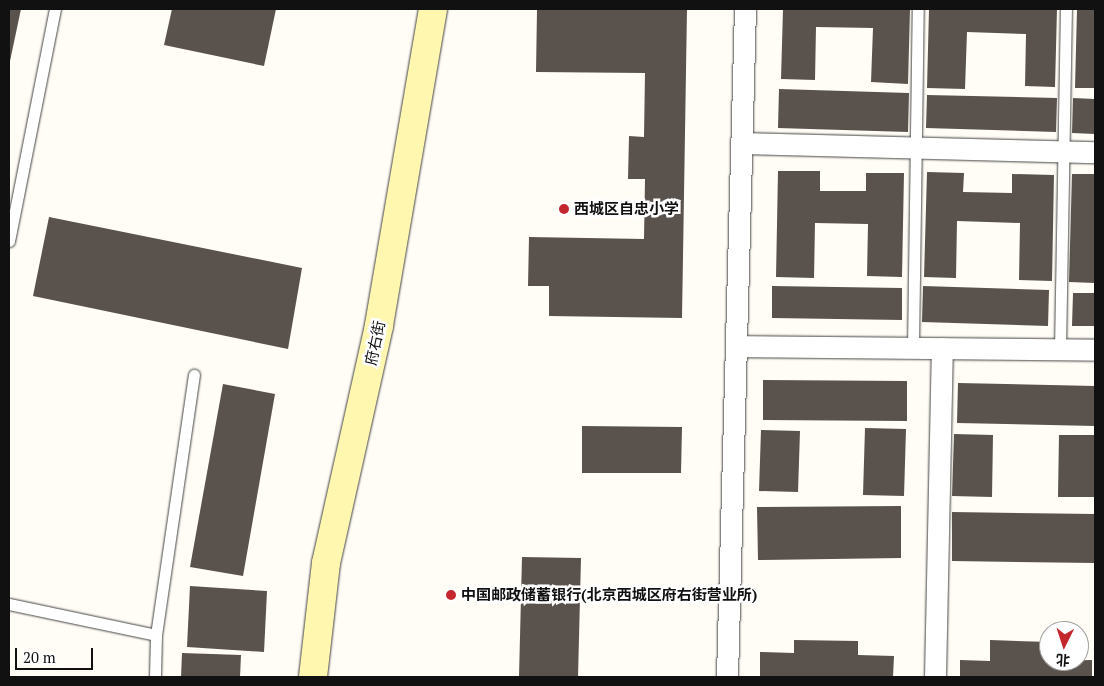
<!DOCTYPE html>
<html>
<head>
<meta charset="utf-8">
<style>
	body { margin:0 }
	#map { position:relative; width:1104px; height:686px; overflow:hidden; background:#fffdf5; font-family:"PT Serif","Noto Sans SC",serif }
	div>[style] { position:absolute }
	.building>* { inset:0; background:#5a524d }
	.roads { filter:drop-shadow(0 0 1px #444) drop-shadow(0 0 1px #444) }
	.lane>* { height:11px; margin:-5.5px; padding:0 5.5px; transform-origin:5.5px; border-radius:5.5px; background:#fff }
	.street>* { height:21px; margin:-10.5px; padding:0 10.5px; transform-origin:10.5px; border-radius:10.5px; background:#fff }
	.secondary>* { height:28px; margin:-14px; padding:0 14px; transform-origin:14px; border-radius:14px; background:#fff6b0 }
	.dots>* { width:14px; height:14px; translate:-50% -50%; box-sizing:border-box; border:2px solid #fff; border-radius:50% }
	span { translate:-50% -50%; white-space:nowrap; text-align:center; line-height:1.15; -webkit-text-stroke:5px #fff; paint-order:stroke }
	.poi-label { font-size:15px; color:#111; font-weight:700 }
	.left { translate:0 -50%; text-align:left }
	.street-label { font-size:15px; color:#111 }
	.frame { position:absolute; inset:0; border:10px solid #111; pointer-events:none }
	.north { position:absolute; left:1039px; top:621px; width:50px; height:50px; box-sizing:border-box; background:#fff; border:1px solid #a0a0a0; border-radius:50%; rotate:184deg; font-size:14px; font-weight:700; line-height:20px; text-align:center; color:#111 }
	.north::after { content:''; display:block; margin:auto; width:18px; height:22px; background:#c4262e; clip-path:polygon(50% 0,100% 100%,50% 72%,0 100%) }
	.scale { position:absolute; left:15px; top:648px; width:78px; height:22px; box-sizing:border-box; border:2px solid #111; border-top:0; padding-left:6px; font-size:15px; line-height:18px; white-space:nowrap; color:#111; -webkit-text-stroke:4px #fff; paint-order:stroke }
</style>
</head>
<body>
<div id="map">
	<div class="building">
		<i style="clip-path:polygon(9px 9px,21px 9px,10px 61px,9px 61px)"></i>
		<i style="clip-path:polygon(172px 9px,276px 9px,264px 66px,164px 45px)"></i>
		<i style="clip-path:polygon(537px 9px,687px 9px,682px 318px,549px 316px,549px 286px,528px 286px,529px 237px,644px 239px,645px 179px,628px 179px,629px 136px,644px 137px,645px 73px,536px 72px)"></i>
		<i style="clip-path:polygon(783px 9px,910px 9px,908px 84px,871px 82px,873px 28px,816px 27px,815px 80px,781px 79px)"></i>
		<i style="clip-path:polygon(929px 9px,1057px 9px,1055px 87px,1025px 86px,1026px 34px,967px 32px,965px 89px,927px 88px)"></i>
		<i style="clip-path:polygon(1077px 9px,1095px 9px,1095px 88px,1075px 88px)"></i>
		<i style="clip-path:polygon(779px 89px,909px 93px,908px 132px,778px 128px)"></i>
		<i style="clip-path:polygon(927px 95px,1057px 98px,1056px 132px,926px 128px)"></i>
		<i style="clip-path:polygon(1073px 98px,1095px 99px,1095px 134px,1072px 133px)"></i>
		<i style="clip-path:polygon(778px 171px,820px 171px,820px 191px,866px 191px,866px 173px,904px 173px,902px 277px,867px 276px,868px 224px,815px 223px,814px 278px,776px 277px)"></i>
		<i style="clip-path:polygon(927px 172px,964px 173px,963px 192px,1012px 193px,1012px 174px,1054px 175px,1052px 281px,1019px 280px,1020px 223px,957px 221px,956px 278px,924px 277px)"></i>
		<i style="clip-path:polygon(1072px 174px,1095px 174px,1095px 283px,1069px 282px)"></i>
		<i style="clip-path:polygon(49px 217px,302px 268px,288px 349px,33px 296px)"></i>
		<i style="clip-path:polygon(772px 286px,902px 288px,902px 320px,772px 318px)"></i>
		<i style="clip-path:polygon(923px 286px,1049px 290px,1048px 326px,922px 322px)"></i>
		<i style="clip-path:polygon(1073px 293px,1095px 293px,1095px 326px,1072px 326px)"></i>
		<i style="clip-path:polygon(763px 380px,907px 381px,907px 421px,763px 420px)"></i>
		<i style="clip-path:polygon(958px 383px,1095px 386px,1095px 426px,957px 423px)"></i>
		<i style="clip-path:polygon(223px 384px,275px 394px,243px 576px,190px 567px)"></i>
		<i style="clip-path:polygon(582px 426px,682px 427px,681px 473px,582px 473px)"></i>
		<i style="clip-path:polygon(865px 428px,906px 429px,904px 496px,863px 495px)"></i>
		<i style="clip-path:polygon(761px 430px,800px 431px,798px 492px,759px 491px)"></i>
		<i style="clip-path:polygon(954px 434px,993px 435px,992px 497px,952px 496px)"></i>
		<i style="clip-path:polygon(1059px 435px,1095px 435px,1095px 497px,1058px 497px)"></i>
		<i style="clip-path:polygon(901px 506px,901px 558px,758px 560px,757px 507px)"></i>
		<i style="clip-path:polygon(952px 512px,1095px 514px,1095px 563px,952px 561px)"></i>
		<i style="clip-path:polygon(522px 557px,581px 558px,578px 677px,519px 677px)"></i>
		<i style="clip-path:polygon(190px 586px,267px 591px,264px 652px,187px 647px)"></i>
		<i style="clip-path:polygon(794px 640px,858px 641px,858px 655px,894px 656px,893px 677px,760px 677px,760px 652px,794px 653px)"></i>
		<i style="clip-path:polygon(990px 640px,1049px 642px,1049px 661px,1092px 660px,1092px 677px,960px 677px,960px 660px,990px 661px)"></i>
		<i style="clip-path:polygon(182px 653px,241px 655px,240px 677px,181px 677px)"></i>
	</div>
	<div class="roads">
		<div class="lane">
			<i style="left:9px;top:241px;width:237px;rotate:-78.8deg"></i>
			<i style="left:913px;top:348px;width:339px;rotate:-89.2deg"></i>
			<i style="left:1060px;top:349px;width:340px;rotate:-89deg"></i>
			<i style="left:9px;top:604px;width:150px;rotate:11.9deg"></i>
			<i style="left:156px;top:635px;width:42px;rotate:91.4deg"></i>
			<i style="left:156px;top:635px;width:263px;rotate:-81.7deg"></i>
		</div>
		<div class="street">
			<i style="left:742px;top:143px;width:353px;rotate:1.5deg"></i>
			<i style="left:736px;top:346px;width:359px;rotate:0.6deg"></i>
			<i style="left:727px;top:677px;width:668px;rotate:-88.46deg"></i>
			<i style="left:935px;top:677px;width:329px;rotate:-88.8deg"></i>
		</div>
		<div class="secondary">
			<i style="left:313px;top:677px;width:115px;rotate:-83.5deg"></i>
			<i style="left:326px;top:563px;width:244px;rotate:-77.4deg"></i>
			<i style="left:379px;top:325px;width:321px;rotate:-80.3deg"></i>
		</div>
	</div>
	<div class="dots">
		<i style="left:564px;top:209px;background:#c4262e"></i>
		<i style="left:451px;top:595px;background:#c4262e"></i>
	</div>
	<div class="poi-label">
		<span class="left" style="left:574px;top:209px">西城区自忠小学</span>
		<span class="left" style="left:461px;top:595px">中国邮政储蓄银行(北京西城区府右街营业所)</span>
	</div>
	<div class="street-label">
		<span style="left:375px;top:343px;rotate:-78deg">府右街</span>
	</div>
	<div class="frame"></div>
	<div class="north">北</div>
	<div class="scale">20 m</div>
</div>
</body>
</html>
